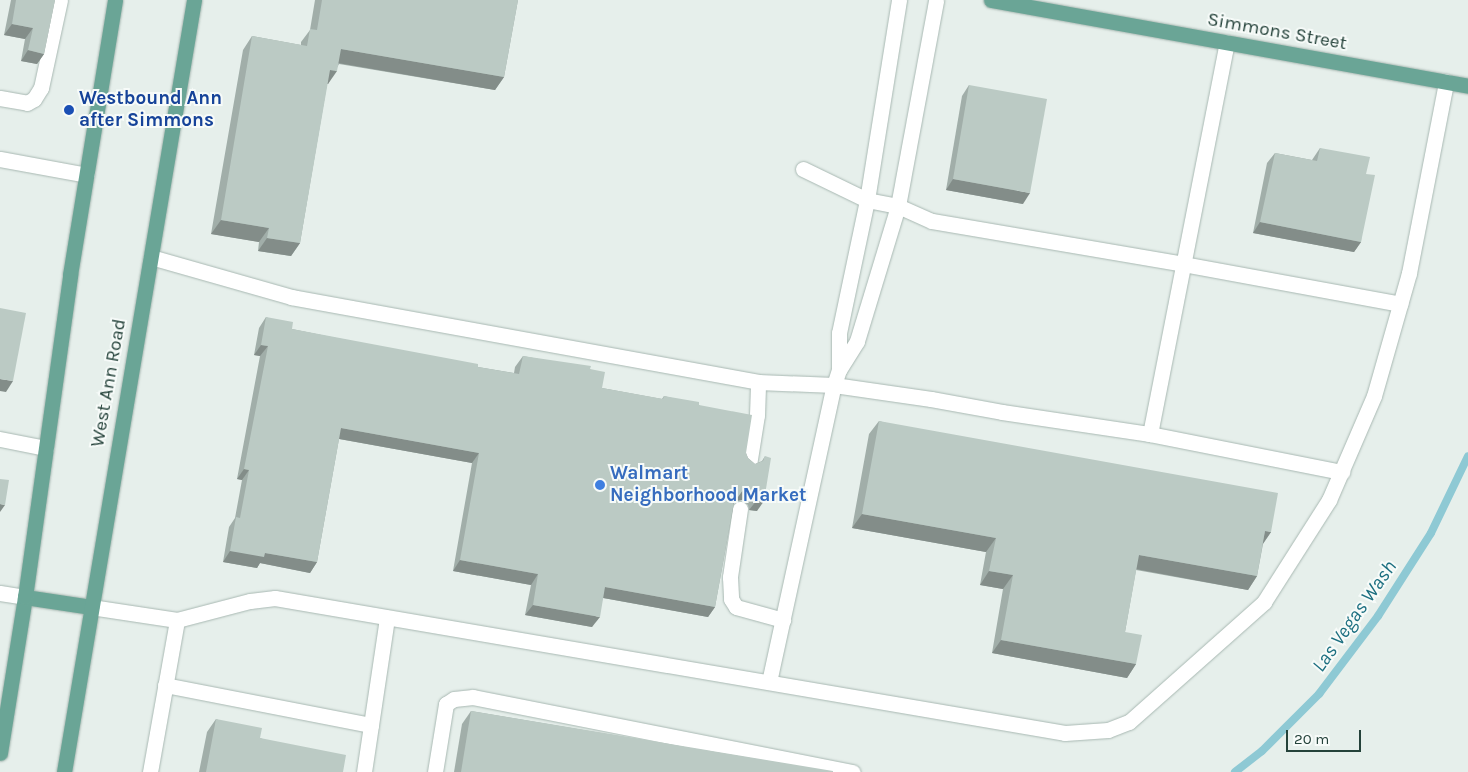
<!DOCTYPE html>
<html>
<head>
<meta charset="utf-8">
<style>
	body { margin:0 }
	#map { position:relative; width:1468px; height:772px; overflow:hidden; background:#e6efeb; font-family:Karla,sans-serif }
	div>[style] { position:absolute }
	.stream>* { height:8px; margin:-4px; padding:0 4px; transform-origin:4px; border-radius:4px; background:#8ec9d4 }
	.roads { filter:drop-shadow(0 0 1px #a8b8b2) drop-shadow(0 0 1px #a8b8b2) }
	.minor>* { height:15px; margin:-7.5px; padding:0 7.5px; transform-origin:7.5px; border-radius:7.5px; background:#fff }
	.major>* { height:15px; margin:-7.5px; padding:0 7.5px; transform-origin:7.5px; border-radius:7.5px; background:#6aa596 }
	.wall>* { inset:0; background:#a1aea9 }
	.shaded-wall>* { inset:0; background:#838d89 }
	.building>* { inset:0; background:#bbcac4 }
	.dots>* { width:14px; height:14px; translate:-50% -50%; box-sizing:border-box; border:2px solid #f7fbf9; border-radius:50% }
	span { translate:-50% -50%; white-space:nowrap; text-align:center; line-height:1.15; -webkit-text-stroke:4px #f7fbf9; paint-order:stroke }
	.street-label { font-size:19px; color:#24423a }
	.transit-label { font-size:19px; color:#164399; font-weight:700 }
	.left { translate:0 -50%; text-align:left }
	.shop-label { font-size:19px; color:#366cbe; font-weight:700 }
	.water-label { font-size:20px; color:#1c6f80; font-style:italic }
	.scale { position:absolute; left:1286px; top:730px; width:75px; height:22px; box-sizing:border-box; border:2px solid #24423a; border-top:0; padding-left:6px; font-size:15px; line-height:18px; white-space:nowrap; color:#24423a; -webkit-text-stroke:4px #f7fbf9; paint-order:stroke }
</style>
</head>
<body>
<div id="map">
	<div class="stream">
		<i style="left:1235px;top:772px;width:34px;rotate:-38deg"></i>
		<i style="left:1262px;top:751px;width:81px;rotate:-45deg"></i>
		<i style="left:1319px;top:694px;width:98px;rotate:-52.9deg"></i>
		<i style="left:1378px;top:616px;width:98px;rotate:-57.4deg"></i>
		<i style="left:1431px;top:533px;width:85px;rotate:-64.3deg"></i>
	</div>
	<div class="roads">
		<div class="minor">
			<i style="left:0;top:98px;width:27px;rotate:10deg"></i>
			<i style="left:27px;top:103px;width:8px;rotate:-30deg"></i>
			<i style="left:34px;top:99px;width:13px;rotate:-58deg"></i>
			<i style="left:41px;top:88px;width:90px;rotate:-77.8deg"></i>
			<i style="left:0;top:159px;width:88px;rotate:10.4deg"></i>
			<i style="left:803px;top:169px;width:71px;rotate:25.8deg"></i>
			<i style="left:867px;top:200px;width:32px;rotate:11deg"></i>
			<i style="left:898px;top:206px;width:37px;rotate:24deg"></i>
			<i style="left:932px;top:221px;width:255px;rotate:9.7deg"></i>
			<i style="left:1183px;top:264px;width:221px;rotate:10.4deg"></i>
			<i style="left:151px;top:257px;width:146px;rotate:15.9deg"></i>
			<i style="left:291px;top:297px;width:475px;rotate:10.3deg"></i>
			<i style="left:758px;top:382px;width:76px;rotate:2.3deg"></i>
			<i style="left:834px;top:385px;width:98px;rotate:8.2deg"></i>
			<i style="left:931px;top:399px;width:72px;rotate:10.4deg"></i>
			<i style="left:1002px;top:412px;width:150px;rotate:8.5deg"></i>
			<i style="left:1150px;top:434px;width:196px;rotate:11.2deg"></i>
			<i style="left:839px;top:370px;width:37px;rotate:-90deg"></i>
			<i style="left:839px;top:333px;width:136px;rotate:-78.1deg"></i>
			<i style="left:867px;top:200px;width:203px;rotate:-80.9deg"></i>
			<i style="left:1150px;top:434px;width:399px;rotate:-78.9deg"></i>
			<i style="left:0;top:439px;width:47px;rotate:11.1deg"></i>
			<i style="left:749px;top:465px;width:51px;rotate:-80.9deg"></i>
			<i style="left:757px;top:415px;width:33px;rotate:-88deg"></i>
			<i style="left:740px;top:509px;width:69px;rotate:98.4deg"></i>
			<i style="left:730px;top:577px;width:22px;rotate:87deg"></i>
			<i style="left:731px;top:599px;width:9px;rotate:58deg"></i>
			<i style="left:736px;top:607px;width:49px;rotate:15.5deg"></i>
			<i style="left:0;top:593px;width:25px;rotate:9deg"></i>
			<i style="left:91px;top:607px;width:87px;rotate:8.6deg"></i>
			<i style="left:177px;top:620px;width:75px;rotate:-14.6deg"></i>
			<i style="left:250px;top:601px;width:25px;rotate:-7deg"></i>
			<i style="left:275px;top:598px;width:801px;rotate:9.7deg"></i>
			<i style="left:1065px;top:733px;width:43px;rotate:-4deg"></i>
			<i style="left:1108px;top:730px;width:22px;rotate:-21deg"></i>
			<i style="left:1129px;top:722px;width:181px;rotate:-41.6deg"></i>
			<i style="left:1264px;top:602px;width:121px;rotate:-57.5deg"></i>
			<i style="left:1329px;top:500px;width:113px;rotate:-66.6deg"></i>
			<i style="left:1374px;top:396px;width:128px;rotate:-74.1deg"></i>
			<i style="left:1409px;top:273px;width:195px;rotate:-79deg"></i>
			<i style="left:769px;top:682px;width:304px;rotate:-77.7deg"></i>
			<i style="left:834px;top:385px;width:16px;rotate:-72deg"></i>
			<i style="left:839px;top:370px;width:34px;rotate:-58deg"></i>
			<i style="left:857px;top:341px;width:141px;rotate:-73.1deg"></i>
			<i style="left:898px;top:206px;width:209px;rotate:-79.5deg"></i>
			<i style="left:165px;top:685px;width:210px;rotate:11deg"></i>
			<i style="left:150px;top:772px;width:154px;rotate:-79.9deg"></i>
			<i style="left:364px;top:772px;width:156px;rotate:-81.5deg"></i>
			<i style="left:435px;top:772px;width:69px;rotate:-80.8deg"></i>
			<i style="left:446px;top:704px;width:9px;rotate:-32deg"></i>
			<i style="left:454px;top:699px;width:19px;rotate:-6deg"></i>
			<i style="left:473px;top:697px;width:387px;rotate:11.2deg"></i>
		</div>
		<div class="major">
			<i style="left:991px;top:0;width:485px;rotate:10.2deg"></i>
			<i style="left:25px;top:597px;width:67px;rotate:8.6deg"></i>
			<i style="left:0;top:753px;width:158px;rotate:-80.9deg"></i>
			<i style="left:25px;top:597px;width:325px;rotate:-82deg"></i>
			<i style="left:70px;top:275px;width:279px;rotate:-80.7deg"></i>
			<i style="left:64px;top:772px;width:783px;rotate:-80.44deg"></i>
		</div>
	</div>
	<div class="wall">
		<i style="clip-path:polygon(11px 0,55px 0,44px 54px,37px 64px,21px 61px,25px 39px,4px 35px)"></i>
		<i style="clip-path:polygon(315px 0,518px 0,504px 77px,495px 90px,339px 64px,328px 84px,327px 84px,300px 243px,291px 256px,258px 251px,259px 242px,211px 234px,243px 50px,252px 36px,301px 45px,301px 42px,310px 30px)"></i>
		<i style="clip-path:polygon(969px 85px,1023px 204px,946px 190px,962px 96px)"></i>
		<i style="clip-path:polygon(1320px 148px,1366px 174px,1361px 242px,1354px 252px,1253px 233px,1267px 163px,1275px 153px,1312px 160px)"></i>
		<i style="clip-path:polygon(266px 317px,292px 329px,478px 367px,514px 373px,515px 367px,523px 356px,590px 369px,602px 388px,662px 399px,664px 396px,699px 405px,746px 453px,748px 458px,755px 464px,762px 461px,765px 456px,757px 511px,749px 510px,748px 505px,742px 500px,736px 501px,734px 503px,715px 607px,708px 617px,603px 598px,592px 627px,525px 615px,531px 585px,453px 571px,472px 463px,339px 439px,317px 562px,310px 573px,260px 563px,257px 568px,223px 562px,229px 527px,235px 518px,242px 480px,237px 479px,260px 356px,254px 355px,259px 328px)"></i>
		<i style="clip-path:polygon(879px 421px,1271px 532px,1263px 544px,1257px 576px,1248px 590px,1136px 570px,1125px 632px,1136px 664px,1127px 678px,992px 653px,1003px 589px,980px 585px,986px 552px,852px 528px,869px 434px)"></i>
		<i style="clip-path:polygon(471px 711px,833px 772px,454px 772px,462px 724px)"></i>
		<i style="clip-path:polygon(216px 719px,260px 738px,343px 772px,199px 772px,207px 732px)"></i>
	</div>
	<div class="shaded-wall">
		<i style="clip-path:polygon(12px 24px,33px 28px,25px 39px,4px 35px)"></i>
		<i style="clip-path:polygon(341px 49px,504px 77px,495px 90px,332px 62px)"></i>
		<i style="clip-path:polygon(28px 50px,44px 54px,37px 64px,21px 61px)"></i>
		<i style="clip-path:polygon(330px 70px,337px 71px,328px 84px,320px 83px)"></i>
		<i style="clip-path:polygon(953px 179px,1030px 193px,1023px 204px,946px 190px)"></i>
		<i style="clip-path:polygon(221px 220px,269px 228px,259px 242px,211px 234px)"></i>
		<i style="clip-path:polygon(1260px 222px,1361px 242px,1354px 252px,1253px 233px)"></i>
		<i style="clip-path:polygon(267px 238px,300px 243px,291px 256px,258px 251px)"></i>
		<i style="clip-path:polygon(261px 345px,268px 346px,260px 356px,254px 355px)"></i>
		<i style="clip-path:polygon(0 379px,13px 381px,6px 392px,0 391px)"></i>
		<i style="clip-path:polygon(341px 428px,479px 453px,472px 463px,334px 438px)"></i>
		<i style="clip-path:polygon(244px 469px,249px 470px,242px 480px,237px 479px)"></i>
		<i style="clip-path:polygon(749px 489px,742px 500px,736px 501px,731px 507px,735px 496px,743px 490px)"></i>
		<i style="clip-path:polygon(757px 500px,764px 501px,757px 511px,749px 510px)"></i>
		<i style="clip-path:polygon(0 504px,5px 505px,0 512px)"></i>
		<i style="clip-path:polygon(862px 514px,996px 538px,986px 552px,852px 528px)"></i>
		<i style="clip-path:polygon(1265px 531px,1271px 532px,1262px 545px)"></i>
		<i style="clip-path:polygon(230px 551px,265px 553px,317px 562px,310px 573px,260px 563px,257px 568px,223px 562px)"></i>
		<i style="clip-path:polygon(1139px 555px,1257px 576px,1248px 590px,1130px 568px)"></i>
		<i style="clip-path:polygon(460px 560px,538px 574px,531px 585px,453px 571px)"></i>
		<i style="clip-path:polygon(989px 571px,1013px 575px,1003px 589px,980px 585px)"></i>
		<i style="clip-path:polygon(605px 587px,715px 607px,708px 617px,598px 597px)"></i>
		<i style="clip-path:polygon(533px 605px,600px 617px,592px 627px,525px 615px)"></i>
		<i style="clip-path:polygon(1001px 640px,1136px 664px,1127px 678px,992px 653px)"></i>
	</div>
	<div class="building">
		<i style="clip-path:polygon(16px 0,55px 0,44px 54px,28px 50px,33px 28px,12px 24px)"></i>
		<i style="clip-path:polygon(322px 0,518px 0,504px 77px,341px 49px,337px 71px,330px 70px,300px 243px,267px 238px,269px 228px,221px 220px,252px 36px,307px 46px,310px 29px,317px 30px)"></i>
		<i style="clip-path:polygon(969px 85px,1047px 99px,1030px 193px,953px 179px)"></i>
		<i style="clip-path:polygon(1320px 148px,1370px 157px,1366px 174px,1375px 175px,1361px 242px,1260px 222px,1275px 153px,1317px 161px)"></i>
		<i style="clip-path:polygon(0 308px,26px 313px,13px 381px,0 379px)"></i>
		<i style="clip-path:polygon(266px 317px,293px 322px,292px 329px,478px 364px,478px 367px,519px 374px,523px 356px,591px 366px,590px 369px,605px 372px,602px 388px,663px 399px,664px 396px,699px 402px,699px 405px,752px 415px,746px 453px,748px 458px,755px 464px,763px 461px,765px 456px,771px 458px,764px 501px,757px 500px,756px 495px,749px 489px,743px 490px,738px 497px,735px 496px,715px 607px,605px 587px,600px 617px,533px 605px,538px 574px,460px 560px,479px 453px,341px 428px,317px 562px,265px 553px,264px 557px,230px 551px,236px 517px,240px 518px,249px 470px,244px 469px,268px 346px,261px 345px)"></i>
		<i style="clip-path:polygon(879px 421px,1278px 493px,1271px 532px,1265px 531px,1257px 576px,1139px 555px,1125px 632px,1142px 635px,1136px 664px,1001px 640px,1013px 575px,989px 571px,996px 538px,862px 514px)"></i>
		<i style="clip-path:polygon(0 479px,9px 480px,5px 505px,0 504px)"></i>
		<i style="clip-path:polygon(471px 711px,833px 771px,833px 772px,461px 772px)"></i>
		<i style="clip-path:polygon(216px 719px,262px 728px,260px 738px,346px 755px,343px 772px,206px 772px)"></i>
	</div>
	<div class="dots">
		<i style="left:69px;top:110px;background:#1a4fb4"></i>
		<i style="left:600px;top:485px;background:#3f7fe0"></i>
	</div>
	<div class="street-label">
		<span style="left:1277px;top:32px;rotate:10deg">Simmons Street</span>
		<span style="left:109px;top:383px;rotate:-80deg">West Ann Road</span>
	</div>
	<div class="transit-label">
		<span class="left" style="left:79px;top:110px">Westbound Ann<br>after Simmons</span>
	</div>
	<div class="shop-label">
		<span class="left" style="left:610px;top:485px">Walmart<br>Neighborhood Market</span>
	</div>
	<div class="water-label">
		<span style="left:1354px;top:616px;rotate:-55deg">Las Vegas Wash</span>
	</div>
	<div class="scale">20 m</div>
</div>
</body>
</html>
